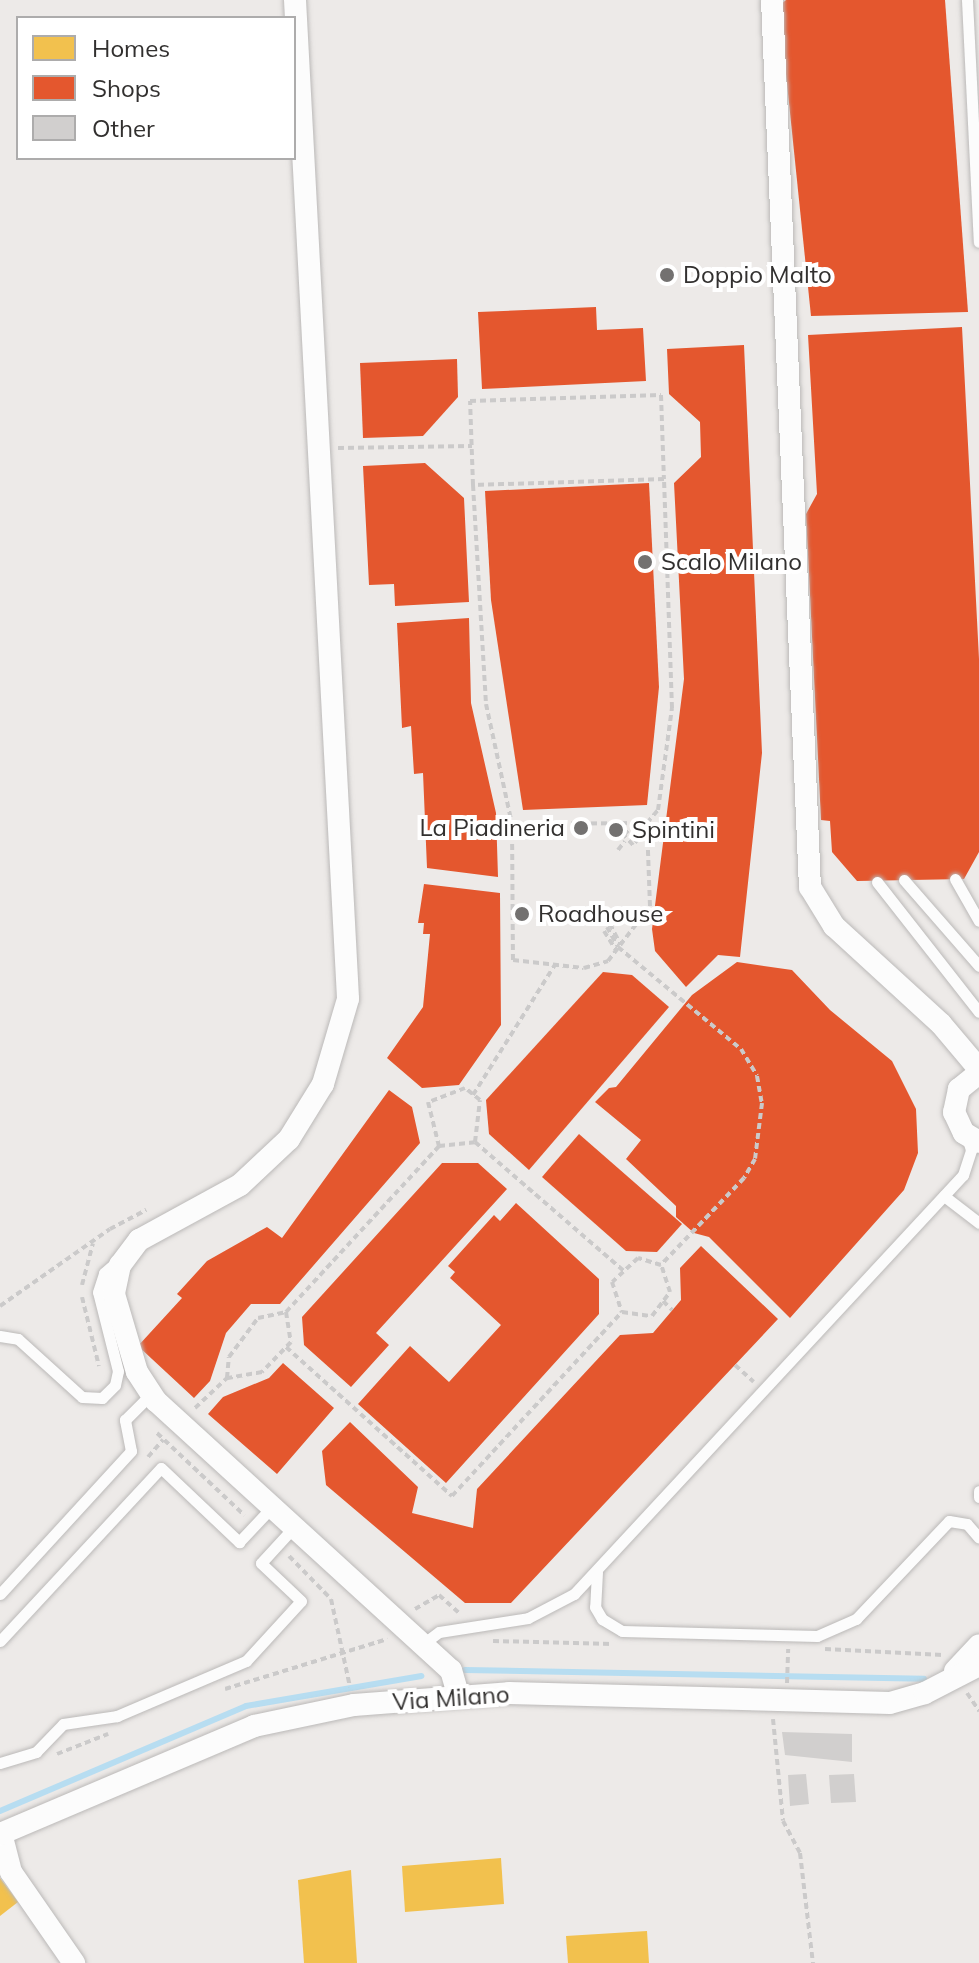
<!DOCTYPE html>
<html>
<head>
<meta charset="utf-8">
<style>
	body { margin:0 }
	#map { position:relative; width:979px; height:1963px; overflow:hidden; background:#edeae8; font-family:Mulish,sans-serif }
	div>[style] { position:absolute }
	.homes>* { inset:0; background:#f2c14e }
	.shops>* { inset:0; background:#e4572e }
	.stream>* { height:6px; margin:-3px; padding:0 3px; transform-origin:3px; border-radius:3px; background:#b7ddf1 }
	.building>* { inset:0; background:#d1cfce }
	.path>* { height:4px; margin-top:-2px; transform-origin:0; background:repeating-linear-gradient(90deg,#cbcaca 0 6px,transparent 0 10px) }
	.roads { filter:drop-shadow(0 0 2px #bbb9b8) drop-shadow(0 0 2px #bbb9b8) }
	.service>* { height:11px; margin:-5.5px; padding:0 5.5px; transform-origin:5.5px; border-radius:5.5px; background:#fcfcfc }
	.minor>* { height:22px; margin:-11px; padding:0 11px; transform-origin:11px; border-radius:11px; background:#fcfcfc }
	.dots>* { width:22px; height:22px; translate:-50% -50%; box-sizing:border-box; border:4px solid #fff; border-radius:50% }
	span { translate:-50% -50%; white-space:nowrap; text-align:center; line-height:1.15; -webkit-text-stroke:8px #fff; paint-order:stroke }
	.poi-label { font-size:24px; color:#32302f }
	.left { translate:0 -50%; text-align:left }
	.right { translate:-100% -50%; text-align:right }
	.street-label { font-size:24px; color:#32302f }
	.legend { position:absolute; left:16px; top:16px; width:280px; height:144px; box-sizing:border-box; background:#fff; border:2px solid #adacac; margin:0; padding:10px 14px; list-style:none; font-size:24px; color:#32302f }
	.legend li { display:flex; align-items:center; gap:16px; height:40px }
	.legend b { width:40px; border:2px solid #adacac }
</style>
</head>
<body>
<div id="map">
	<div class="homes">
		<i style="clip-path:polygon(501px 1858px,504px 1904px,405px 1912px,402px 1866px)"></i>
		<i style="clip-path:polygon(351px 1870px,357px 1963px,304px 1963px,298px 1880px)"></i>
		<i style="clip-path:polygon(0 1878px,18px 1902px,0 1916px)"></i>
		<i style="clip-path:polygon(647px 1931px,649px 1963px,568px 1963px,566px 1936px)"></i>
	</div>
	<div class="shops">
		<i style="clip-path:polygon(786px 0,945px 0,968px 312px,811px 316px,779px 6px)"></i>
		<i style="clip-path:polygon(596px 307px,597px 330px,643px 328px,646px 381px,482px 389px,478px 312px)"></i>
		<i style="clip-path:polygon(962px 327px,979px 659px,979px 852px,964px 879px,857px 881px,832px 852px,830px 821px,821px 820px,806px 514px,817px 494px,808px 335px)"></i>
		<i style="clip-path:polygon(744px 345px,762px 753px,740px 957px,718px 955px,686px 987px,655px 951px,652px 929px,684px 679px,674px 483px,701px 457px,700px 422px,669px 394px,667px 349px)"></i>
		<i style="clip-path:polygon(457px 359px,458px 397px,423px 436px,363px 438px,360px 363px)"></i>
		<i style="clip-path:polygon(425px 463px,464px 498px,469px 602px,395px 606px,394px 584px,369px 585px,363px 466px)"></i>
		<i style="clip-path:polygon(649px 483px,659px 687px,647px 805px,523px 810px,491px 600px,485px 491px)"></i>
		<i style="clip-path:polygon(469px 618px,471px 703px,496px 813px,498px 877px,427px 868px,423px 773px,414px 774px,411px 726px,402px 728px,397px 623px)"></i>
		<i style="clip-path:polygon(424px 884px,500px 893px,501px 1025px,459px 1085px,422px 1088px,387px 1058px,423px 1007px,430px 934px,423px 934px,424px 923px,418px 923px)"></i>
		<i style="clip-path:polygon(737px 962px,792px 970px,830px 1010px,892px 1061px,916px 1109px,918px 1153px,904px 1190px,790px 1318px,709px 1237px,694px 1233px,676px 1217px,676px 1206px,626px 1159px,641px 1140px,595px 1102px,609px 1088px,616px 1087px,692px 995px)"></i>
		<i style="clip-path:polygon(603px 972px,632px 975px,669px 1007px,529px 1170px,489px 1134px,486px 1100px)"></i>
		<i style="clip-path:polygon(389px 1090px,412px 1107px,420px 1143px,280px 1304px,251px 1304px,226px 1333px,210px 1381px,194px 1398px,138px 1346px,182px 1298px,177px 1294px,207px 1261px,267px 1227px,282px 1238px)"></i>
		<i style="clip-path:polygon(579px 1134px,682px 1224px,657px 1252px,626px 1251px,542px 1177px)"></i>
		<i style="clip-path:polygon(442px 1163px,478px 1163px,507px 1189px,376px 1333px,389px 1345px,351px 1387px,304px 1345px,302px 1317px)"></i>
		<i style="clip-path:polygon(516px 1203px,599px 1279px,599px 1314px,446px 1483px,358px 1404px,410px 1346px,449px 1382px,501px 1325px,450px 1278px,455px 1272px,448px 1266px,494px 1215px,500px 1221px)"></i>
		<i style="clip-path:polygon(701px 1246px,778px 1319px,511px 1603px,465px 1603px,326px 1485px,322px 1451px,350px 1422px,418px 1487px,412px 1513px,473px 1528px,477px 1489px,620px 1335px,653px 1333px,681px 1300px,680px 1268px)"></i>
		<i style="clip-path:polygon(283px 1363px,334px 1408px,277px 1474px,208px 1414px,223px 1397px,269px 1378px)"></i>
	</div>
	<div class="stream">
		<i style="left:465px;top:1670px;width:459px;rotate:1.1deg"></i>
		<i style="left:0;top:1811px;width:267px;rotate:-23.1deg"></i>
		<i style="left:246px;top:1706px;width:178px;rotate:-9.7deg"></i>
	</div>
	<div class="building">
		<i style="clip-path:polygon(782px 1732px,852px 1734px,852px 1762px,785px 1755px)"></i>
		<i style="clip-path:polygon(806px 1774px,809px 1804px,790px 1806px,788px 1775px)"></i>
		<i style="clip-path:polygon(854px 1774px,856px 1802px,831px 1803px,829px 1775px)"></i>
	</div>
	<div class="path">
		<i style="left:661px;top:395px;width:84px;rotate:88deg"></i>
		<i style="left:664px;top:479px;width:191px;rotate:178.2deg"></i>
		<i style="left:473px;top:485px;width:84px;rotate:-92deg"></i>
		<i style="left:470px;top:401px;width:191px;rotate:-1.8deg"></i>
		<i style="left:338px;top:448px;width:134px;rotate:-0.9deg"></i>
		<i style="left:473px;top:485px;width:219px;rotate:86.6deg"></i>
		<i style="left:486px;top:704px;width:123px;rotate:77.8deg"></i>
		<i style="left:647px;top:823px;width:135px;rotate:179.6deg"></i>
		<i style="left:512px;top:824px;width:136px;rotate:89.6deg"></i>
		<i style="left:513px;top:960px;width:71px;rotate:6.4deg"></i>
		<i style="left:584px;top:968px;width:25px;rotate:-16deg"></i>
		<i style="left:608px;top:961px;width:69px;rotate:-52.6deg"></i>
		<i style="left:650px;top:906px;width:83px;rotate:-92.1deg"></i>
		<i style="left:647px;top:823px;width:17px;rotate:-50deg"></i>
		<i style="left:658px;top:810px;width:103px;rotate:-82.2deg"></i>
		<i style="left:672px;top:708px;width:229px;rotate:-92deg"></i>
		<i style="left:633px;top:833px;width:8px;rotate:40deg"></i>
		<i style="left:639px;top:838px;width:9px;rotate:131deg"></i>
		<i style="left:633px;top:845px;width:13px;rotate:-132deg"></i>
		<i style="left:624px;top:835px;width:16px;rotate:-47deg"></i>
		<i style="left:618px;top:850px;width:11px;rotate:-52deg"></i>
		<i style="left:610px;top:924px;width:22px;rotate:63deg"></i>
		<i style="left:607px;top:927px;width:23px;rotate:61deg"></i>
		<i style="left:618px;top:947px;width:160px;rotate:39.7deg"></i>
		<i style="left:741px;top:1049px;width:31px;rotate:59deg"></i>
		<i style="left:757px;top:1076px;width:27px;rotate:80deg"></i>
		<i style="left:762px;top:1103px;width:56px;rotate:97.1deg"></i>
		<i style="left:755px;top:1159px;width:22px;rotate:120deg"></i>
		<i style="left:744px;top:1178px;width:120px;rotate:133.7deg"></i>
		<i style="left:661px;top:1265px;width:24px;rotate:-163deg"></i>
		<i style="left:638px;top:1258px;width:35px;rotate:137deg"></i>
		<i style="left:612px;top:1282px;width:32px;rotate:72deg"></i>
		<i style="left:622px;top:1312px;width:30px;rotate:8deg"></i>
		<i style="left:652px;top:1316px;width:30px;rotate:-53deg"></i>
		<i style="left:670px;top:1292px;width:28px;rotate:-108deg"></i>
		<i style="left:604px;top:931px;width:22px;rotate:58deg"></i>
		<i style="left:473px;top:1095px;width:154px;rotate:-57.8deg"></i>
		<i style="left:475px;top:1142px;width:42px;rotate:-83.2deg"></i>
		<i style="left:480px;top:1100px;width:19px;rotate:-141deg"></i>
		<i style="left:465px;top:1088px;width:40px;rotate:159deg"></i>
		<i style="left:428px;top:1102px;width:45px;rotate:76deg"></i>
		<i style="left:439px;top:1146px;width:36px;rotate:-6deg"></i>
		<i style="left:475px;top:1142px;width:197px;rotate:40.9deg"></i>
		<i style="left:82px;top:1285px;width:43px;rotate:-75.3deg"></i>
		<i style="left:82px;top:1297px;width:71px;rotate:76.2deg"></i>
		<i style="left:663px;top:1301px;width:13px;rotate:45deg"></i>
		<i style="left:0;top:1306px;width:134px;rotate:-35deg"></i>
		<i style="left:110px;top:1229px;width:41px;rotate:-27.8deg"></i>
		<i style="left:286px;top:1312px;width:30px;rotate:81deg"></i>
		<i style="left:291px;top:1342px;width:42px;rotate:134deg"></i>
		<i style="left:262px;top:1372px;width:36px;rotate:170deg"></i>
		<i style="left:227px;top:1378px;width:21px;rotate:-85deg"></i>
		<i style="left:229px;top:1357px;width:49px;rotate:-53.4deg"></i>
		<i style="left:258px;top:1318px;width:29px;rotate:-12deg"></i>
		<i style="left:286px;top:1312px;width:226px;rotate:-47.3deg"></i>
		<i style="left:286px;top:1347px;width:223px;rotate:41.9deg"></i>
		<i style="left:452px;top:1496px;width:251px;rotate:-47.3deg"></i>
		<i style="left:735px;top:1365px;width:25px;rotate:42deg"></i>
		<i style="left:195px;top:1408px;width:44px;rotate:-43.2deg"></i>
		<i style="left:157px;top:1433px;width:120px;rotate:43.3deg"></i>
		<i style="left:148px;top:1457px;width:23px;rotate:-49deg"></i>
		<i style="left:289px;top:1556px;width:60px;rotate:45.7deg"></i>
		<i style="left:331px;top:1599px;width:90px;rotate:77.8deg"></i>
		<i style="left:415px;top:1609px;width:28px;rotate:-30deg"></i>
		<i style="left:439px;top:1595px;width:27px;rotate:42deg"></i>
		<i style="left:493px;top:1641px;width:119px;rotate:1.4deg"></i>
		<i style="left:825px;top:1649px;width:118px;rotate:2.9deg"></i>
		<i style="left:787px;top:1683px;width:34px;rotate:-88deg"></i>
		<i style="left:225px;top:1689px;width:170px;rotate:-17.1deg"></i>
		<i style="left:967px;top:1693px;width:22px;rotate:56deg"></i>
		<i style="left:773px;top:1719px;width:102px;rotate:84.4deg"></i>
		<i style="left:783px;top:1821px;width:36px;rotate:62deg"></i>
		<i style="left:800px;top:1853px;width:111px;rotate:83.3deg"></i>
		<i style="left:57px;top:1754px;width:55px;rotate:-21.4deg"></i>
	</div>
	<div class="roads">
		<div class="service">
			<i style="left:967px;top:0;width:242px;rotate:87.2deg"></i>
			<i style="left:955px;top:879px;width:48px;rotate:60.3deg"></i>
			<i style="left:904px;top:880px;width:114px;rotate:48.9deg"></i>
			<i style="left:877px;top:882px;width:165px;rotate:51.9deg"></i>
			<i style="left:944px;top:1196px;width:44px;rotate:37.6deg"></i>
			<i style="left:0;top:1336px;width:18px;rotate:9deg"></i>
			<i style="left:18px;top:1339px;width:86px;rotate:42.2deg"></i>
			<i style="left:82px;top:1397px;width:20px;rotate:3deg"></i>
			<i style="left:102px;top:1398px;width:18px;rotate:-45deg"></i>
			<i style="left:115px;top:1385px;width:14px;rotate:-78deg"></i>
			<i style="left:118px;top:1371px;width:81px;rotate:-104.2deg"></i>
			<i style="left:98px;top:1292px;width:20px;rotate:-72deg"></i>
			<i style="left:104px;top:1273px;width:18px;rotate:-41deg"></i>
			<i style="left:979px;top:1491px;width:6px;rotate:90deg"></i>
			<i style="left:597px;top:1572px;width:35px;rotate:93deg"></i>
			<i style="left:595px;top:1607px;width:14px;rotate:60deg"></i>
			<i style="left:602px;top:1619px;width:23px;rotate:31deg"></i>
			<i style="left:622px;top:1631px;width:195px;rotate:1.5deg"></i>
			<i style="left:817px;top:1636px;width:43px;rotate:-23.6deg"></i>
			<i style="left:856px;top:1619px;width:135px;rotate:-46.5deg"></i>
			<i style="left:949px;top:1521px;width:18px;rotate:9deg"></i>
			<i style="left:967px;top:1524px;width:18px;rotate:49deg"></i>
			<i style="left:0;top:1594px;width:194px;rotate:-47.5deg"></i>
			<i style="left:131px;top:1451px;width:32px;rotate:-101deg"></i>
			<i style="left:125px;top:1420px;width:37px;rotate:-45deg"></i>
			<i style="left:0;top:1641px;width:236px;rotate:-47.1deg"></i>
			<i style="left:161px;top:1468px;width:108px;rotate:43.5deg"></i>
			<i style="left:239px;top:1542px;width:48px;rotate:-46.7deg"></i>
			<i style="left:423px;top:1644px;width:20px;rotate:-37deg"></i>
			<i style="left:439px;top:1632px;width:90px;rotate:-8.9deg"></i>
			<i style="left:528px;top:1618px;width:52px;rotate:-27.6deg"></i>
			<i style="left:574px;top:1594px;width:572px;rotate:-47.13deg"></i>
			<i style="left:963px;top:1175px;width:26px;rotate:-72deg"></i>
			<i style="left:971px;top:1150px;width:14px;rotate:-107deg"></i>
			<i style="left:0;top:1763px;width:38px;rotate:-17deg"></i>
			<i style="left:36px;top:1752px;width:39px;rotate:-46deg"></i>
			<i style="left:63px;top:1724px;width:55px;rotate:-8.4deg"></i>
			<i style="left:117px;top:1716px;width:140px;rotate:-23.1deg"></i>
			<i style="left:246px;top:1661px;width:81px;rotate:-47.5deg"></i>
			<i style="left:301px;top:1601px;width:55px;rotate:-136.5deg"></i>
			<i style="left:261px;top:1563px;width:49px;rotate:-47.5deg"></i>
		</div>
		<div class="minor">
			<i style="left:295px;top:0;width:1000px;rotate:86.96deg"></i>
			<i style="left:348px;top:999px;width:89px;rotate:106.4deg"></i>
			<i style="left:323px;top:1084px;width:65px;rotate:121.7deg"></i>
			<i style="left:289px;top:1139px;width:67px;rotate:136.8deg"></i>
			<i style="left:240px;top:1185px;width:115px;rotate:151.4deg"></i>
			<i style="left:139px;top:1240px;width:31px;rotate:127deg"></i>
			<i style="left:120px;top:1265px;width:30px;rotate:102deg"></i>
			<i style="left:114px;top:1294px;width:81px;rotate:73.6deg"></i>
			<i style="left:137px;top:1372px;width:35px;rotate:57deg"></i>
			<i style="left:156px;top:1401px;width:399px;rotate:42.4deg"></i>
			<i style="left:451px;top:1670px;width:26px;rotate:74deg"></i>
			<i style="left:772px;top:0;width:888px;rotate:87.55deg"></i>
			<i style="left:810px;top:887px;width:46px;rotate:58.4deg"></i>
			<i style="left:834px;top:926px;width:145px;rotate:42.5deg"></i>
			<i style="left:941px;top:1024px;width:59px;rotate:49.8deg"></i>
			<i style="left:979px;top:1073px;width:26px;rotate:141deg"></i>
			<i style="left:959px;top:1089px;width:24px;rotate:102deg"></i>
			<i style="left:954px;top:1112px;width:23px;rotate:65deg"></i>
			<i style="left:964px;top:1133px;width:17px;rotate:31deg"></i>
			<i style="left:955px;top:1671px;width:35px;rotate:-47deg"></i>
			<i style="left:1px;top:1833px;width:40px;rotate:75.6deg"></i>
			<i style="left:11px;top:1872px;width:111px;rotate:55.3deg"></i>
			<i style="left:0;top:1834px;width:276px;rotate:-23deg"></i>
			<i style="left:254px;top:1726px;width:102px;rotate:-11.9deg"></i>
			<i style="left:354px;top:1705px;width:155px;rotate:-4.4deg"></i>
			<i style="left:509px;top:1693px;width:381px;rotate:1.5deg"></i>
			<i style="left:890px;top:1703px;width:36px;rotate:-16deg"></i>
			<i style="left:925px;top:1693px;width:61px;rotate:-27.4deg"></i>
		</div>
	</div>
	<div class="dots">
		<i style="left:667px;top:275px;background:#737170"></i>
		<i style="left:645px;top:562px;background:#737170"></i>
		<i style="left:581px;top:828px;background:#737170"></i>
		<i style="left:616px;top:830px;background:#737170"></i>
		<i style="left:522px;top:914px;background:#737170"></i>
	</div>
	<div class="poi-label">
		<span class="left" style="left:683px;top:275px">Doppio Malto</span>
		<span class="left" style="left:661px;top:562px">Scalo Milano</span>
		<span class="right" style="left:565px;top:828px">La Piadineria</span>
		<span class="left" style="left:632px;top:830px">Spintini</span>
		<span class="left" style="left:538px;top:914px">Roadhouse</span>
	</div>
	<div class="street-label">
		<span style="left:451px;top:1698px;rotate:-4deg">Via Milano</span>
	</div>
	<ul class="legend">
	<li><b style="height:22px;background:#f2c14e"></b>Homes</li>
	<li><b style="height:22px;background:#e4572e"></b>Shops</li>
	<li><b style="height:22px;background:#d1cfce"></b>Other</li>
	</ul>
</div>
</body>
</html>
